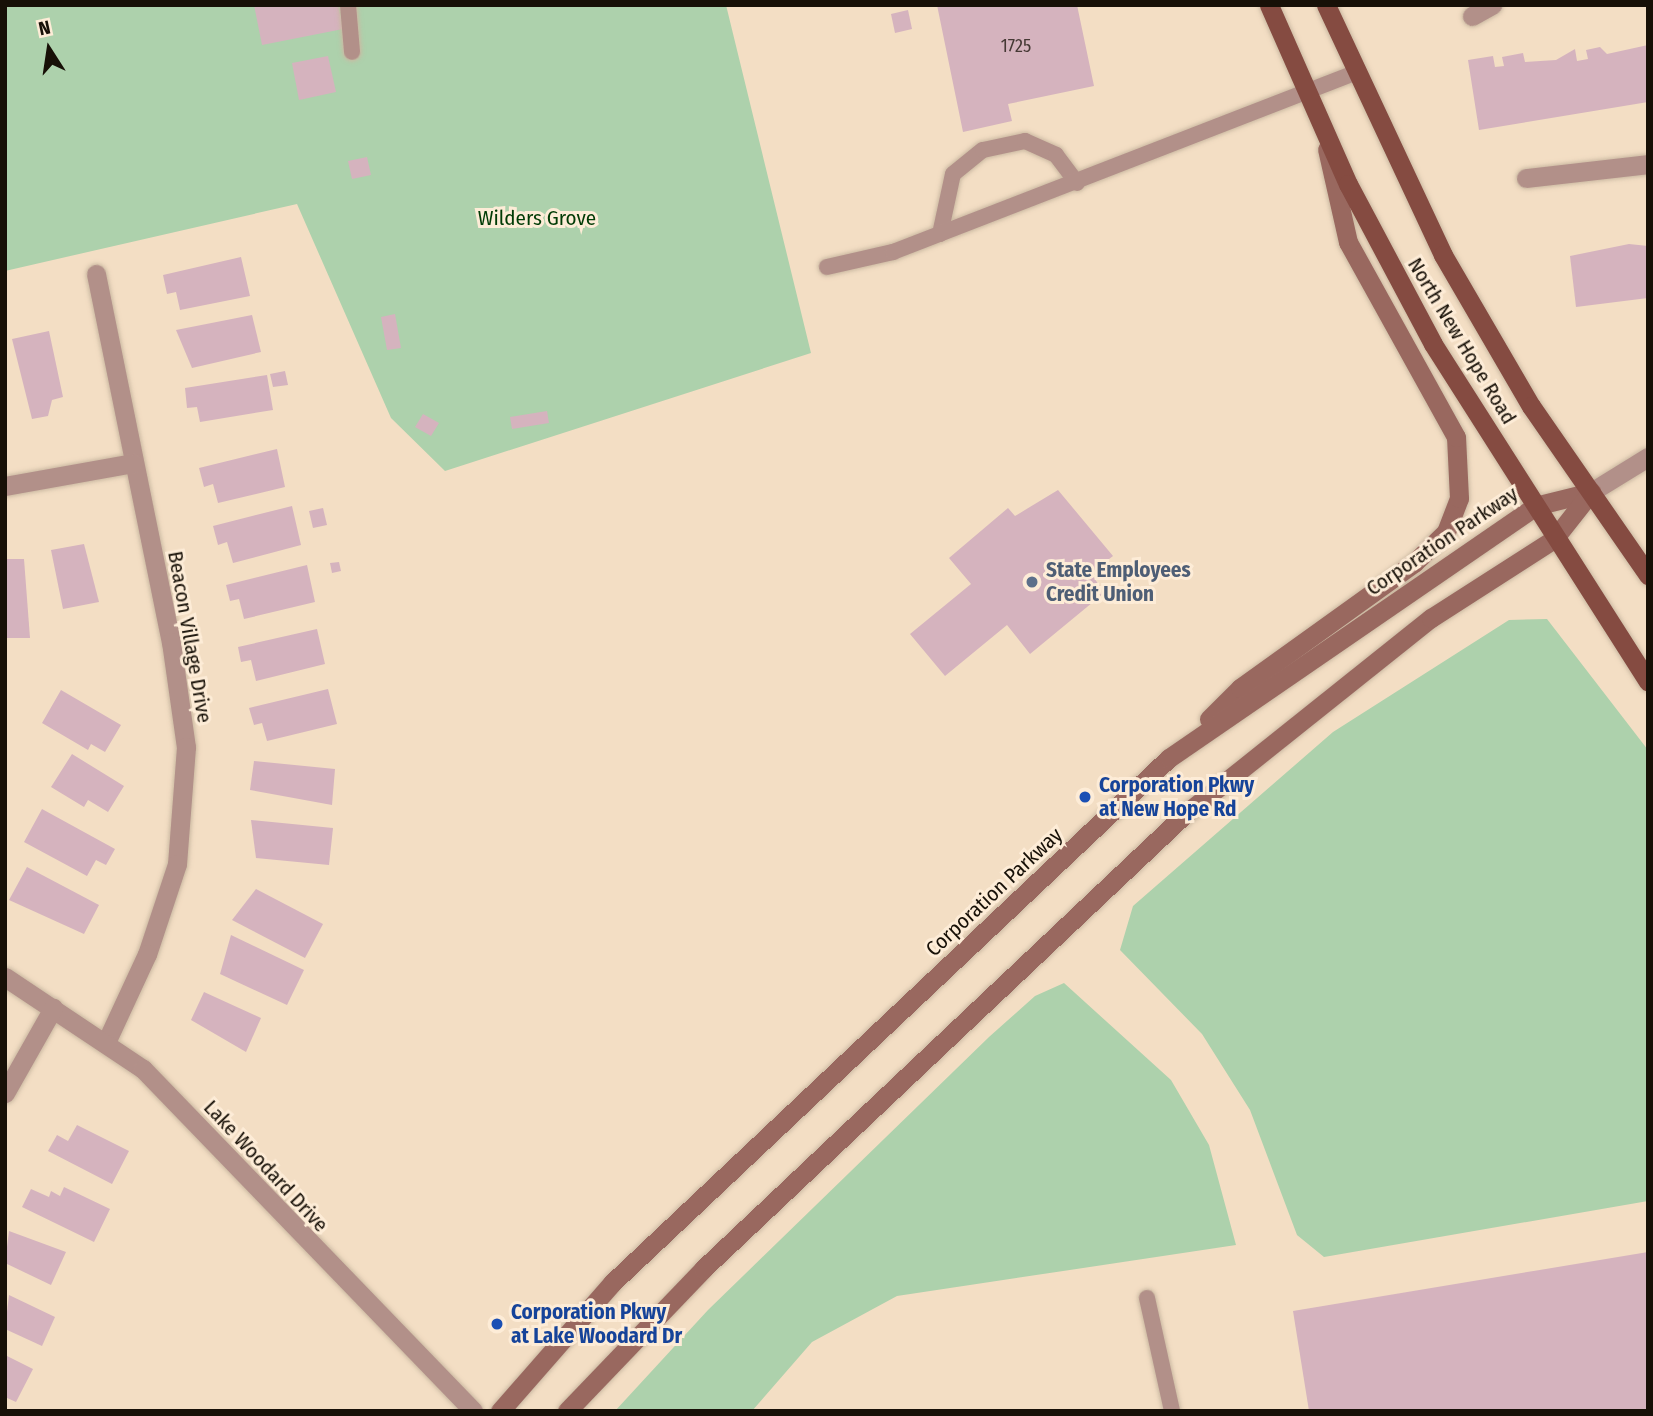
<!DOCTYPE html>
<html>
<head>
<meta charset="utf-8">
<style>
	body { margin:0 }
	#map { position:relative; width:1653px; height:1416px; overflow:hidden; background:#f3dec4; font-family:"Fira Sans Condensed",sans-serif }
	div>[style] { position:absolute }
	.green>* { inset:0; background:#add1ac }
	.building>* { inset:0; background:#d5b3be }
	.roads { filter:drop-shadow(0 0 2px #cbb9a2) drop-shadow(0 0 2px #cbb9a2) }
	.service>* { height:16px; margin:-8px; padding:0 8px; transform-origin:8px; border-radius:8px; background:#b29089 }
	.minor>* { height:19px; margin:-9.5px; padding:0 9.5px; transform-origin:9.5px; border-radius:9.5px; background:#b29089 }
	.secondary>* { height:19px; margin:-9.5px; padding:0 9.5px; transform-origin:9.5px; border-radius:9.5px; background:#99685f }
	.primary>* { height:19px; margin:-9.5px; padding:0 9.5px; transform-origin:9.5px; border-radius:9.5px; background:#854b41 }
	.dots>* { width:19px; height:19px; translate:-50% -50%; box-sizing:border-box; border:4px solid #fdecd7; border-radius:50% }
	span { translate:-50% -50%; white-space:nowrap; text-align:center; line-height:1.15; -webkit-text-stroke:6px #fdecd7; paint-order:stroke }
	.number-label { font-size:18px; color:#463935 }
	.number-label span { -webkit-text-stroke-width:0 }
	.park-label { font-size:21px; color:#003b05 }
	.street-label { font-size:21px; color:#171007 }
	.service-label { font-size:21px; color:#4e5e75; font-weight:700 }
	.left { translate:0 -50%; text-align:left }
	.transit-label { font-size:21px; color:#164399; font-weight:700 }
	.frame { position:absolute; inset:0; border:7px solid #171007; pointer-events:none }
	.north { position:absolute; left:14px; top:14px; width:70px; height:70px; -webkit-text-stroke:5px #fdecd7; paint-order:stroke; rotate:348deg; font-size:19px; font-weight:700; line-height:28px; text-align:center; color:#171007 }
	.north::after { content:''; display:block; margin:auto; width:24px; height:32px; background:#171007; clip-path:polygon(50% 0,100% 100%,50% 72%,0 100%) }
</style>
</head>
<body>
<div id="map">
	<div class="green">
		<i style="clip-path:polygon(5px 5px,726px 5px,811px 353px,445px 471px,391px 418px,297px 204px,5px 271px)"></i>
		<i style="clip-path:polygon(1547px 619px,1648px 750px,1648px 1201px,1324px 1257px,1297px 1235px,1250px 1110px,1202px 1034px,1120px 950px,1133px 906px,1333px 732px,1509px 620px)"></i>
		<i style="clip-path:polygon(1064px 983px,1171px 1080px,1209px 1145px,1236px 1245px,897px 1296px,812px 1342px,752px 1411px,615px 1411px,708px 1310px,989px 1037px,1035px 996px)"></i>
	</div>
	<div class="building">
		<i style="clip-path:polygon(254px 5px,338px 5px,343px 29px,262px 45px)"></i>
		<i style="clip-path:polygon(937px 5px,1077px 5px,1094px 86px,1008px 104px,1012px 121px,963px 132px)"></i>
		<i style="clip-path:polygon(908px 10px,912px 29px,895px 33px,891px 14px)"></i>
		<i style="clip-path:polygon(1648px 45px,1648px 102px,1479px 130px,1468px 60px,1493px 56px,1495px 67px,1504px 66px,1502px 57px,1523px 53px,1525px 62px,1556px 60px,1575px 49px,1577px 61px,1588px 59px,1586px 50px,1600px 47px,1607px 54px)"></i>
		<i style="clip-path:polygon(328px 56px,336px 92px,299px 100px,292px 63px)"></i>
		<i style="clip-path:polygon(367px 157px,371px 175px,352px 179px,348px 161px)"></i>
		<i style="clip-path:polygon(1629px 244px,1648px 246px,1648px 298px,1576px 307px,1570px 256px)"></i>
		<i style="clip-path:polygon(241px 257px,250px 296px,180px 310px,176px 292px,167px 294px,163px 275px)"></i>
		<i style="clip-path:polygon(395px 314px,401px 348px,387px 350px,381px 317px)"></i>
		<i style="clip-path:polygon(252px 315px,261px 352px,192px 368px,176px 330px)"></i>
		<i style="clip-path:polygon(49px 331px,63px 397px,52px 400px,48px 416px,32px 419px,12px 339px)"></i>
		<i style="clip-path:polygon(285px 371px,288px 385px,273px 387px,270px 374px)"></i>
		<i style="clip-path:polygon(267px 375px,273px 410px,200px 422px,197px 407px,187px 408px,185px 388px)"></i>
		<i style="clip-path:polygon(547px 411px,549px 423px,512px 429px,510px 417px)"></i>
		<i style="clip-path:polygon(423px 414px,439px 423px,431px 436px,415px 427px)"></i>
		<i style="clip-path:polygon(277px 449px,285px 487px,218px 503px,213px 484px,204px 487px,199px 468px)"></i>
		<i style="clip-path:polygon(1058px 490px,1113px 556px,1091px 573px,1104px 593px,1030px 654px,1007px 625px,945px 676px,910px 634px,971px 584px,949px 558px,1008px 508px,1015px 516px)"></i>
		<i style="clip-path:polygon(292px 506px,301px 545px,233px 563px,227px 542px,218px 545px,213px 526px)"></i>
		<i style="clip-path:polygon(323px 508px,327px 525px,313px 528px,309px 511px)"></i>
		<i style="clip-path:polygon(84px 544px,99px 602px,63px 609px,51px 550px)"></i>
		<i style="clip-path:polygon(5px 559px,24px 559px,30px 638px,5px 638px)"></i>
		<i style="clip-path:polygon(339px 562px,341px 571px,332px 573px,330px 563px)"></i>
		<i style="clip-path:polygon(307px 565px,315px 602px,244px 619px,239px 599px,230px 601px,226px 585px)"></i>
		<i style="clip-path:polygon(317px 629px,325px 664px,256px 681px,251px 660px,241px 662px,238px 647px)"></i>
		<i style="clip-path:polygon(328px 689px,337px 724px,267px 741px,262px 723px,254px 725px,249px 708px)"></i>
		<i style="clip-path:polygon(61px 690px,121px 725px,105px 752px,91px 744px,88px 750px,42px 723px)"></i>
		<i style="clip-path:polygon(72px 754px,124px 786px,108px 812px,88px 800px,84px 807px,51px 787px)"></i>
		<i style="clip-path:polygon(254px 761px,335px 769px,332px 805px,250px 790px)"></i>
		<i style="clip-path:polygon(42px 809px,115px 849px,106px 865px,96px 860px,87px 876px,24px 842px)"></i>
		<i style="clip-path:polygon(251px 820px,333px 828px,329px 865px,256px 858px)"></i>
		<i style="clip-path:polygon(27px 867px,99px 905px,84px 934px,9px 900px)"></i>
		<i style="clip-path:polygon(256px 889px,323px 924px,305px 958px,232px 920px)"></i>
		<i style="clip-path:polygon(231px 935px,304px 970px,287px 1005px,220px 974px)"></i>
		<i style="clip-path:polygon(204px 992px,261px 1018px,246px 1052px,191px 1020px)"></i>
		<i style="clip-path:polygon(77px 1125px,129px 1151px,112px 1184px,48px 1151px,57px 1135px,68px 1141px)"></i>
		<i style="clip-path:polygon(64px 1187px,110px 1209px,94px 1242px,22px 1207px,31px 1189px,49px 1197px,51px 1191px,60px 1196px)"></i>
		<i style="clip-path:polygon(9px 1231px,66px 1252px,51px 1285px,5px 1263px)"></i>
		<i style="clip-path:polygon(1648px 1252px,1648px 1411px,1309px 1411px,1293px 1311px)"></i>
		<i style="clip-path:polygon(9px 1295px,55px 1317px,42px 1346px,5px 1329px)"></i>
		<i style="clip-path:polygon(5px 1355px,33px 1369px,16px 1402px,5px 1397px)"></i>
	</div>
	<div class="roads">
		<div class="service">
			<i style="left:348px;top:5px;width:47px;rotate:85.1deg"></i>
			<i style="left:940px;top:234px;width:61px;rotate:-77.8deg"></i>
			<i style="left:953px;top:174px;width:38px;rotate:-39deg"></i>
			<i style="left:983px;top:150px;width:43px;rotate:-12.1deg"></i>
			<i style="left:1025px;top:141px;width:34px;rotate:24deg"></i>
			<i style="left:1056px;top:155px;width:35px;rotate:53deg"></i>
			<i style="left:827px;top:267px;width:68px;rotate:-12.8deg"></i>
			<i style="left:893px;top:252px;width:495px;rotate:-21.2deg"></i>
			<i style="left:1147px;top:1298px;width:116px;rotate:77.5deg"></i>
		</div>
		<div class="minor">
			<i style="left:1472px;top:16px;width:23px;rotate:-29deg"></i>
			<i style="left:1526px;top:178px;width:123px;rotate:-6.5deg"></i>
			<i style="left:96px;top:274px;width:376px;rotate:78.5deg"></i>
			<i style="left:171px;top:642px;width:106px;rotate:81.9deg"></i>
			<i style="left:186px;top:747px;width:117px;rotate:94.4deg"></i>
			<i style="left:177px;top:864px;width:95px;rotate:108.4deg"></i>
			<i style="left:147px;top:954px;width:95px;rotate:114.9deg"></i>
			<i style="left:5px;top:486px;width:130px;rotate:-10.2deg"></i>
			<i style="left:1591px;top:492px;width:67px;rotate:-31.6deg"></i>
			<i style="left:5px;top:977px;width:166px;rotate:33.7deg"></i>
			<i style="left:143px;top:1069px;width:475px;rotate:46deg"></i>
			<i style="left:5px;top:1093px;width:98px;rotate:-60.5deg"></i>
		</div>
		<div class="secondary">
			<i style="left:1209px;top:719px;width:44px;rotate:-45deg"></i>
			<i style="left:1240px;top:688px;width:214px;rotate:-35.7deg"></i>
			<i style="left:1414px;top:563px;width:45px;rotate:-44.1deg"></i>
			<i style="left:1446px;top:532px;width:36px;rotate:-69deg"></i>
			<i style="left:1459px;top:498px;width:61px;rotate:-92.8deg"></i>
			<i style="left:1456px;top:437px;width:223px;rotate:-119deg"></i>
			<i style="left:1348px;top:242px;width:95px;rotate:-102.7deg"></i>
			<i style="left:500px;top:1411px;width:170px;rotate:-48.8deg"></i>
			<i style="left:612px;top:1283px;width:765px;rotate:-43.31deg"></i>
			<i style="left:1169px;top:758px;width:444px;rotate:-34.5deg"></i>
			<i style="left:1535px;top:506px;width:58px;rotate:-14deg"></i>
			<i style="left:567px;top:1411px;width:197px;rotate:-46.2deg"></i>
			<i style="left:703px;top:1269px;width:661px;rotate:-43.35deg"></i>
			<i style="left:1184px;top:815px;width:316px;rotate:-38.6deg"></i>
			<i style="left:1431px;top:618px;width:146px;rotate:-32.7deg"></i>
			<i style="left:1554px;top:539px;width:60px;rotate:-51.8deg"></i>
		</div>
		<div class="primary">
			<i style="left:1269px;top:5px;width:196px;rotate:66.2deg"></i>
			<i style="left:1348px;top:184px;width:181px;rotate:62deg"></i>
			<i style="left:1433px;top:344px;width:400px;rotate:57.5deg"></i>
			<i style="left:1326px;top:5px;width:276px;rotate:64.9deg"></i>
			<i style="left:1443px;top:255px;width:175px;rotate:59.8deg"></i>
			<i style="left:1531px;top:406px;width:206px;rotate:55.3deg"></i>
		</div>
	</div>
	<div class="dots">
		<i style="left:1032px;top:582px;background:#5c6f8a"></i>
		<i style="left:1085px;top:797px;background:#1a4fb4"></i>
		<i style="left:497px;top:1324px;background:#1a4fb4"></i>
	</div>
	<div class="number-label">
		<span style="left:1016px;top:46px">1725</span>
	</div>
	<div class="park-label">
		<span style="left:537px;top:218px">Wilders Grove</span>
	</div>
	<div class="street-label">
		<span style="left:1462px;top:341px;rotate:59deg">North New Hope Road</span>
		<span style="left:1442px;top:541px;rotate:-34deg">Corporation Parkway</span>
		<span style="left:190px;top:637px;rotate:80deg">Beacon Village Drive</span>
		<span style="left:994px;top:892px;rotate:-43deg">Corporation Parkway</span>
		<span style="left:266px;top:1166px;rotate:47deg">Lake Woodard Drive</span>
	</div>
	<div class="service-label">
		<span class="left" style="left:1046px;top:582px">State Employees<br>Credit Union</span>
	</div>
	<div class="transit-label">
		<span class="left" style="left:1099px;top:797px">Corporation Pkwy<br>at New Hope Rd</span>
		<span class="left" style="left:511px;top:1324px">Corporation Pkwy<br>at Lake Woodard Dr</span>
	</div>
	<div class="frame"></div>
	<div class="north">N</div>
</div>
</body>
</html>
